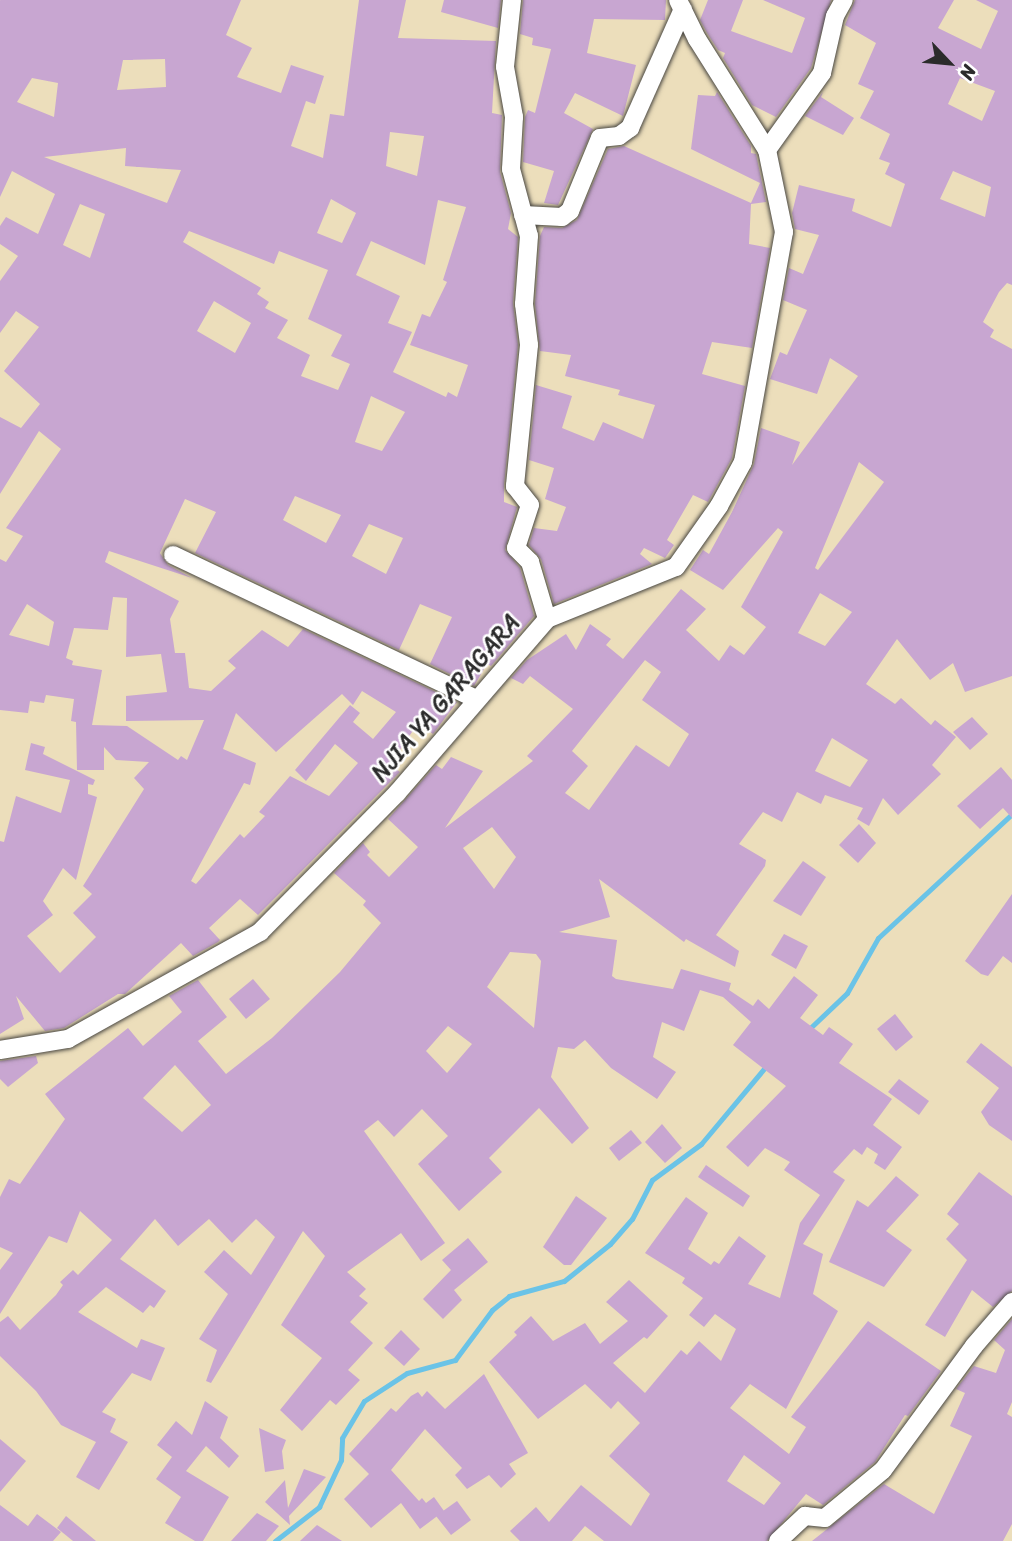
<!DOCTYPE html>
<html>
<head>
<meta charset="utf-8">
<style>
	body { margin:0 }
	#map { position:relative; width:1012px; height:1541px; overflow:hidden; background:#ecdebb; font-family:Sriracha,sans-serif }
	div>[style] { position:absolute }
	.stream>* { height:5px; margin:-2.5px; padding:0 2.5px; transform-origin:2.5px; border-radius:2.5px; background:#6ac3e7 }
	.building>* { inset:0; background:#c8a6d1 }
	.roads { filter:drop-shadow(0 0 2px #484641) drop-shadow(0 0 2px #484641) }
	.street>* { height:18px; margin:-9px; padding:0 9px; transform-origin:9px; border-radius:9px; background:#fff }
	span { translate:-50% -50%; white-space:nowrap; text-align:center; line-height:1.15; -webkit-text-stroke:5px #fff; paint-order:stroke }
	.street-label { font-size:24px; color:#2b2b2b }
	.north { position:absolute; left:914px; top:28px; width:70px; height:70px; -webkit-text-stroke:5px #fff; paint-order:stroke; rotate:116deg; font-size:19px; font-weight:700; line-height:28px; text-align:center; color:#2b2b2b }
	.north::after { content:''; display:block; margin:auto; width:24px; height:32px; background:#2b2b2b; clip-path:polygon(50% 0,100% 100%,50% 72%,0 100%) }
</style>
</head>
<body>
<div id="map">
	<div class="stream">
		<i style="left:807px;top:1031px;width:55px;rotate:-43.5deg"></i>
		<i style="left:847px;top:993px;width:63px;rotate:-60.6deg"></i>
		<i style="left:878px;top:938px;width:183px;rotate:-42.8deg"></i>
		<i style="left:275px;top:1541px;width:56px;rotate:-37.7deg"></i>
		<i style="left:319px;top:1507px;width:52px;rotate:-64.9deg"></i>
		<i style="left:341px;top:1460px;width:22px;rotate:-87deg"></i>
		<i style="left:342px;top:1438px;width:43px;rotate:-59.3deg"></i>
		<i style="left:364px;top:1401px;width:51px;rotate:-33.1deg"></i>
		<i style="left:407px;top:1373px;width:50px;rotate:-15.2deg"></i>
		<i style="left:455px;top:1360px;width:62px;rotate:-53.5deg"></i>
		<i style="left:492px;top:1310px;width:22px;rotate:-39deg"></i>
		<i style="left:509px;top:1296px;width:57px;rotate:-15.3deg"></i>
		<i style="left:564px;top:1281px;width:59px;rotate:-38.8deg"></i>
		<i style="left:610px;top:1244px;width:33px;rotate:-49deg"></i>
		<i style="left:632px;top:1219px;width:44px;rotate:-62.9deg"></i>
		<i style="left:652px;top:1180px;width:61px;rotate:-36.3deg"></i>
		<i style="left:701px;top:1144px;width:104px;rotate:-50.1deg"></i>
	</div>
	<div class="building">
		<i style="clip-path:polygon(evenodd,0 0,241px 0,226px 35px,252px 48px,237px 77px,281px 93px,291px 65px,324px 76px,315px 104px,306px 101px,291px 146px,323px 158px,330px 114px,344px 116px,359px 0,406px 0,398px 38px,496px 41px,492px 113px,502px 115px,500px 172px,511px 213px,508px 229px,518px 237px,513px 303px,518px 345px,504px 485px,504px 502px,517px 507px,505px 550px,520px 568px,534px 616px,491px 666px,487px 664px,474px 686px,430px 664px,452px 617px,420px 604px,399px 650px,195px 553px,216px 512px,185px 499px,160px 553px,168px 565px,192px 578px,109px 551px,105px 562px,179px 601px,170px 619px,175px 653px,185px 653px,189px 688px,211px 691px,236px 668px,228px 661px,262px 630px,288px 647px,303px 629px,457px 702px,433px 734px,418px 723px,390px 765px,400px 772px,258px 915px,240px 899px,209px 928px,220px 940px,218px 942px,193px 956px,181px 943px,125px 994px,118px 994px,64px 1028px,45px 1031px,16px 996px,24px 1019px,0 1034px,0 841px,4px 842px,16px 796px,61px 813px,70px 780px,25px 770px,31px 743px,45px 747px,43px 754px,95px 780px,93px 785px,88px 784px,88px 794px,97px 797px,76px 880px,63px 868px,43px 901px,53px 915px,27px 936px,60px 973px,96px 937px,73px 913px,92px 894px,83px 886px,144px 789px,134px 778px,149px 762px,116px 760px,104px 747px,104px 770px,77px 770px,76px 722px,71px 721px,74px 699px,46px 695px,44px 703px,30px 701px,28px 713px,0 710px,0 559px,6px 562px,23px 536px,6px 528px,61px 449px,39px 431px,0 494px,0 417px,21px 428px,40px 404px,4px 371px,39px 327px,16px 311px,0 333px,0 281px,18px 256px,0 244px,0 226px,6px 217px,38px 234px,55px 194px,12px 171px,0 197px,0 0,165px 59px,166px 87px,117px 90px,123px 60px,165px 59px,0 0,32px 78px,58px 83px,54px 117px,17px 102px,32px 78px,0 0,390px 132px,424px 136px,417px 176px,386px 166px,390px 132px,0 0,126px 148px,125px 166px,181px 170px,167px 203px,44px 157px,126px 148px,0 0,331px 199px,356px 213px,342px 243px,317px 233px,331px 199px,0 0,438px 200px,466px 207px,443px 280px,447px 282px,430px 317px,422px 314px,410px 345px,468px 365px,457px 397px,448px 392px,446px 397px,393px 372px,412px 332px,388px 323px,400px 296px,356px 275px,371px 241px,425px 265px,438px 200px,0 0,80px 204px,105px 214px,90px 258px,63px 245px,80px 204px,0 0,189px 231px,274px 264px,279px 251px,328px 270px,308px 319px,342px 335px,331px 356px,350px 364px,338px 390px,301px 376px,310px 355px,277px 338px,288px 320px,265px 308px,269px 302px,257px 294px,261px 288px,183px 242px,189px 231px,0 0,214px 301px,251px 323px,235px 353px,197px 331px,214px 301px,0 0,371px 396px,405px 412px,382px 451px,355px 442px,371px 396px,0 0,295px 496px,341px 515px,326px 543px,283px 520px,295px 496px,0 0,369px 524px,403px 538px,386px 574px,352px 556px,369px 524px,0 0,113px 597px,127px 598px,126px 657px,161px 654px,167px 692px,126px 696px,126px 721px,204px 720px,187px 760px,181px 756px,178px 760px,127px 726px,92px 725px,102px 670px,72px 665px,73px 661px,66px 658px,74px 628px,108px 630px,113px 597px,0 0,27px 604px,54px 622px,49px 646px,9px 635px,27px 604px,0 0,362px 691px,396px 712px,373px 739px,353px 722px,360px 713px,350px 705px,295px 770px,306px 781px,335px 744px,358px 763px,329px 796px,290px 776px,259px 812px,265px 816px,244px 838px,240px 834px,196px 884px,191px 881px,244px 783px,250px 785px,256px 763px,223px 749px,236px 713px,276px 752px,342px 694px,353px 705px,362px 691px)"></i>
		<i style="clip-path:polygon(444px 0,501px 0,498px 28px,441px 12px)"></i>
		<i style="clip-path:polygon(523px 0,666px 0,665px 20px,594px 19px,587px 53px,636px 65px,623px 116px,575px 93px,564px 113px,593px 129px,558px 205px,544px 203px,554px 171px,523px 162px,525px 117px,528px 110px,535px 113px,551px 49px,532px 45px,533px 38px,520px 34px)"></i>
		<i style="clip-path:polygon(708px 0,743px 0,731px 31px,792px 53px,805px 18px,763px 0,831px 0,811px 68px,776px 117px,752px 105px,723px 58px,725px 53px,718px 50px,707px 33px,700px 20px)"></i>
		<i style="clip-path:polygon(evenodd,855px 0,954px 0,938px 28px,981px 49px,998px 11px,976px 0,1012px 0,1012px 285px,1007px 283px,999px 292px,983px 322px,994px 330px,990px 337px,1012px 349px,1012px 676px,965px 692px,953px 663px,930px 680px,897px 639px,866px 684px,895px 704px,901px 698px,931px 725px,935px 720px,956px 737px,932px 765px,941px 774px,898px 815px,883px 798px,869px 826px,857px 819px,863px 808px,825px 795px,821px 804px,797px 792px,782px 822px,763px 812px,739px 844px,766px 860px,765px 866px,716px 935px,739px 951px,735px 967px,686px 939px,684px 942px,599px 879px,610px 917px,559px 932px,617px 940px,612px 976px,616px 979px,673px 989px,681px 969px,731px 983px,729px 990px,753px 1006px,758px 999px,769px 1009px,794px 976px,818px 995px,800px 1018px,823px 1035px,829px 1027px,853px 1044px,839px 1063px,892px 1099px,873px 1125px,902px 1147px,885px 1170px,874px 1163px,878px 1154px,867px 1147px,862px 1155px,854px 1149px,833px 1172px,845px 1180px,803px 1244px,823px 1254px,813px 1294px,838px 1311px,786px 1409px,750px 1384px,730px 1408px,789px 1454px,806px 1427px,791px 1417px,868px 1321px,941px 1371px,908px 1416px,905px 1415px,875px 1462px,823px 1505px,806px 1494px,767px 1541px,604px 1541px,585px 1526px,572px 1541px,520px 1541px,510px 1531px,536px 1507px,549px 1522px,581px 1485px,631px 1526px,650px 1494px,609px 1456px,640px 1423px,618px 1401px,611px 1409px,585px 1384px,538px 1419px,489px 1362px,517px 1335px,514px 1332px,531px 1316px,553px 1341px,585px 1323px,600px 1344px,628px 1321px,606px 1302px,629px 1280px,668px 1316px,647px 1339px,644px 1337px,613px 1363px,645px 1393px,681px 1350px,687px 1355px,699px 1341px,721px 1361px,736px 1329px,715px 1314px,704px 1327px,689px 1315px,703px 1298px,682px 1283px,685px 1278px,645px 1253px,686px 1197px,708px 1213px,688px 1249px,711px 1265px,714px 1261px,719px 1264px,739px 1236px,766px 1256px,748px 1284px,780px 1298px,800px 1223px,820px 1195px,784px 1170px,790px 1162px,765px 1148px,748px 1167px,726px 1147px,786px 1086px,733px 1045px,751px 1022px,723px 997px,700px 990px,684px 1031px,662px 1022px,653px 1057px,676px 1072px,657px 1099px,611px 1068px,585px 1040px,574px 1049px,558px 1047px,551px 1077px,589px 1128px,572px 1144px,539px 1108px,489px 1158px,502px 1172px,459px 1211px,418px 1164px,448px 1136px,422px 1109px,394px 1137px,378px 1120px,364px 1131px,445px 1243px,421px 1261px,401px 1233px,347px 1272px,366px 1289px,359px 1296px,368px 1303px,350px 1322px,373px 1343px,348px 1370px,360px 1380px,336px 1405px,330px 1400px,302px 1431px,280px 1410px,322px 1358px,281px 1325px,325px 1256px,303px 1231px,211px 1383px,206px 1381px,217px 1350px,199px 1339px,228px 1294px,204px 1272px,224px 1250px,251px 1275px,275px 1237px,256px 1219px,232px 1243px,209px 1219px,178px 1246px,155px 1219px,120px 1259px,166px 1291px,154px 1308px,150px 1305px,143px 1313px,106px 1287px,78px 1312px,137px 1348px,141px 1339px,165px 1348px,151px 1381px,132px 1373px,102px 1412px,116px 1419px,110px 1432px,128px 1442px,99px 1490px,76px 1477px,96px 1442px,61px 1425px,36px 1391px,0 1356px,0 1322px,8px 1316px,20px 1330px,56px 1295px,63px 1285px,60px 1282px,73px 1270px,78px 1275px,112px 1240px,80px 1211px,67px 1243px,49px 1236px,0 1314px,0 1270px,13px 1253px,0 1247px,0 1197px,9px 1179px,20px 1184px,65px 1119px,45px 1094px,128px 1028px,143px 1046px,182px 1012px,169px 996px,198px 980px,227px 1017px,198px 1041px,226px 1074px,272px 1038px,340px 972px,381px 923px,363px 905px,366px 901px,334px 873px,363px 843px,370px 852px,367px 855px,389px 877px,418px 847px,388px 819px,436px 765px,442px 769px,451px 757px,483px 771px,445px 828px,533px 761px,527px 756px,573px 709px,530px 676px,523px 684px,511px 678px,527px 660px,566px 634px,576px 650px,590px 624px,611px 639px,606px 645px,623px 659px,681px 589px,706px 609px,686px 630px,719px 661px,730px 645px,744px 655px,766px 627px,741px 607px,783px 532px,778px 528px,723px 590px,690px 570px,703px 550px,709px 554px,732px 512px,754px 464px,761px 428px,800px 442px,792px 465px,858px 376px,830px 358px,817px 394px,770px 379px,780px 352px,787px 355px,807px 310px,783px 300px,789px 268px,803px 274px,819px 235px,795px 229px,792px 213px,799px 185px,855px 199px,852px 211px,891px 227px,905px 184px,885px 174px,890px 163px,879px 159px,890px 134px,860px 118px,874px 91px,858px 84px,876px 43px,845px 25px,855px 0,960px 78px,995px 91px,982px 121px,948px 104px,960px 78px,855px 0,953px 171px,991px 187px,985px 217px,940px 199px,953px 171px,855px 0,859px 462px,884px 482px,818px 570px,815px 568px,859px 462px,855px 0,820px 593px,852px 612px,825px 646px,798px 633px,820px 593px,855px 0,645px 660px,661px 672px,642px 700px,689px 734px,669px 767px,636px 745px,589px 810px,565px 793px,588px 766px,572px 751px,645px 660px,855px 0,832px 738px,868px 760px,850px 787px,815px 771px,832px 738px,855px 0,492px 827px,516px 857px,494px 889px,463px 848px,492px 827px,855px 0,510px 952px,536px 954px,541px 961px,534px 1028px,487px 987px,510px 952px,855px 0,448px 1026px,472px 1044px,447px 1073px,426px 1051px,448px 1026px,855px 0,175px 1065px,211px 1105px,182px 1132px,143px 1098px,175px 1065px,855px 0,744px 1455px,781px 1483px,764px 1505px,727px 1481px,744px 1455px)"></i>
		<i style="clip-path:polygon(717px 92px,751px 146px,751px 153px,756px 154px,766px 202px,751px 204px,749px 244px,770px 248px,752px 348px,712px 342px,702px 374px,745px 386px,732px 458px,708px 502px,693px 495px,667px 540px,674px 545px,665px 558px,644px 548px,640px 554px,652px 564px,554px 604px,541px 559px,529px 545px,534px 528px,557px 531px,566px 507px,545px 499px,554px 468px,529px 460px,536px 385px,572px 396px,562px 428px,594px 441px,603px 422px,643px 439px,655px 405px,618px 395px,620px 390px,565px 376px,571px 355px,540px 351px,535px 304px,540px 236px,544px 227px,562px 228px,577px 220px,608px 149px,624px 146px,751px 203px,760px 183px,691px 149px,698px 95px,715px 96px)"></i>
		<i style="clip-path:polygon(823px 92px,821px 97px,854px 118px,843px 135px,805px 116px)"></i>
		<i style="clip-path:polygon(972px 717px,988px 734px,970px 750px,953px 732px)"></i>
		<i style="clip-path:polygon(1001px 767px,1012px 780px,1012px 818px,1003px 808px,980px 829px,957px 806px)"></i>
		<i style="clip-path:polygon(859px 824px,876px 843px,858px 863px,839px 845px)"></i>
		<i style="clip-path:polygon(803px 861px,826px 877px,801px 916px,773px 901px)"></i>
		<i style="clip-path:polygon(1012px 894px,1012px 963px,1003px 956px,988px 976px,981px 974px,965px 961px)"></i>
		<i style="clip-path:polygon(784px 934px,808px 946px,796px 969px,771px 955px)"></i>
		<i style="clip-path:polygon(253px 979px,270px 999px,246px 1019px,229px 999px)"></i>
		<i style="clip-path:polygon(895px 1014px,913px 1037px,896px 1051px,877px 1029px)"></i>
		<i style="clip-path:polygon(981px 1043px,1012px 1067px,1012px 1141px,989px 1125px,981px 1112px,999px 1088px,966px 1062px)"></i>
		<i style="clip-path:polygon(36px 1056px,38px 1063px,8px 1087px,0 1079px,0 1061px)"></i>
		<i style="clip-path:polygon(899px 1079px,929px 1101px,919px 1115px,888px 1092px)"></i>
		<i style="clip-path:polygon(662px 1124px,682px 1148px,665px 1163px,645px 1142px)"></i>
		<i style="clip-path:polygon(631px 1130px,642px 1143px,619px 1161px,609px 1148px)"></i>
		<i style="clip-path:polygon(706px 1165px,750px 1196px,743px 1207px,698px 1177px)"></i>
		<i style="clip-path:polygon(979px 1172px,1012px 1196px,1012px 1291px,993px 1307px,972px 1290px,945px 1337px,925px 1325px,967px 1260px,946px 1239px,959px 1224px,947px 1214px)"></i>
		<i style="clip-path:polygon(896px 1176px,919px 1195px,886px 1231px,912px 1250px,884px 1287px,829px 1262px,857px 1200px,868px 1207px)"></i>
		<i style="clip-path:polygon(576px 1196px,607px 1218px,571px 1265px,564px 1265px,543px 1247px)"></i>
		<i style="clip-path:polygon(468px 1238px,488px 1262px,454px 1290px,462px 1300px,443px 1319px,423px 1299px,451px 1270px,442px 1260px)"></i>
		<i style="clip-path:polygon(1012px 1319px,1012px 1402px,1007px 1414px,1012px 1417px,1012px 1524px,1003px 1541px,812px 1541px,884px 1484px,934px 1514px,972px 1436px,950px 1426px,965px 1393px,956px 1389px,974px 1366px,996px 1373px,1005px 1350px,994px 1340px)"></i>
		<i style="clip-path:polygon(401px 1330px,420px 1349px,404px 1366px,384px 1348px)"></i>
		<i style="clip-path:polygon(484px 1374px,528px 1453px,509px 1464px,516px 1474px,501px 1488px,489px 1475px,467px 1489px,455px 1475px,462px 1468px,425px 1429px,391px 1470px,419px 1501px,422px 1498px,426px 1503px,434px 1497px,444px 1511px,420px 1529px,401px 1503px,371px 1528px,344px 1499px,369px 1474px,349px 1454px,391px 1408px,396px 1412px,411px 1396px,418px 1392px,422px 1397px,427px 1391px,445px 1409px)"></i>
		<i style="clip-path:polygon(205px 1401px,228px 1417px,220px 1438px,239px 1456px,229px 1468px,206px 1446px,186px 1471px,229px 1497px,203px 1541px,195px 1541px,165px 1523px,181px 1497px,156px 1479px,172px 1457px,157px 1445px,176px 1421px,192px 1435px)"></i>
		<i style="clip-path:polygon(259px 1428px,286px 1440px,282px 1451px,284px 1469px,265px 1472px)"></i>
		<i style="clip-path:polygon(0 1439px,26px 1461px,0 1492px)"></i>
		<i style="clip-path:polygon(304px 1469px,326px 1477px,289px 1516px,290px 1525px,265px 1502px,285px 1480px,288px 1508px)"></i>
		<i style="clip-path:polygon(457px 1501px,471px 1520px,451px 1535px,436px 1516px)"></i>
		<i style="clip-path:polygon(0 1505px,28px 1526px,37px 1514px,61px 1532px,53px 1541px,0 1541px)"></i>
		<i style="clip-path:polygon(257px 1513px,279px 1526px,266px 1541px,231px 1541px)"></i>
		<i style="clip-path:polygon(66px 1516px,96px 1541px,73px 1541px,57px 1528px)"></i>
		<i style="clip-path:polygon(317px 1525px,342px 1541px,300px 1541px)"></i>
	</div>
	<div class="roads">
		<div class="street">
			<i style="left:512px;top:0;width:67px;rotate:96deg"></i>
			<i style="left:505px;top:67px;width:51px;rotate:79.8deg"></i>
			<i style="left:514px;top:117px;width:52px;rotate:93.3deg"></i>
			<i style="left:511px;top:169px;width:69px;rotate:75deg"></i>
			<i style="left:529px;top:236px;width:68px;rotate:94.2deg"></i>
			<i style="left:524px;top:304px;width:41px;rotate:83deg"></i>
			<i style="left:529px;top:345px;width:142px;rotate:95.7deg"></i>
			<i style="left:515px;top:486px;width:24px;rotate:52deg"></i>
			<i style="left:530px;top:505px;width:45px;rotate:108deg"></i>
			<i style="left:516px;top:548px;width:20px;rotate:45deg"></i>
			<i style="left:530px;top:562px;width:59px;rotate:73.4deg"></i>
			<i style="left:767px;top:150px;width:95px;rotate:-54.5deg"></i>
			<i style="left:822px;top:73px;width:58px;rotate:-77.2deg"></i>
			<i style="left:835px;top:16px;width:18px;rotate:-61deg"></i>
			<i style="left:523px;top:215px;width:39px;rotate:3deg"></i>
			<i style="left:562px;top:217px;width:10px;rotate:-37deg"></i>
			<i style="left:570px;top:211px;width:79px;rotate:-67.7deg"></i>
			<i style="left:600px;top:138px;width:19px;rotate:-6deg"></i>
			<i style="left:619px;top:136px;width:14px;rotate:-36deg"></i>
			<i style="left:630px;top:128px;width:130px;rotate:-66deg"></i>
			<i style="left:173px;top:555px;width:335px;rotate:25.4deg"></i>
			<i style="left:0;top:1050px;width:69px;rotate:-9.2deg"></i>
			<i style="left:68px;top:1039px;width:220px;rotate:-29.1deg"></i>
			<i style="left:260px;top:932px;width:195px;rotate:-45.4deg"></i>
			<i style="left:397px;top:793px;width:230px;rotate:-49.2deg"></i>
			<i style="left:547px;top:619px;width:139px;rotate:-22deg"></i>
			<i style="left:676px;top:567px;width:75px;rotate:-54.8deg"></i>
			<i style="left:719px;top:506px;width:50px;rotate:-61.4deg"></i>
			<i style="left:743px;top:462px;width:234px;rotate:-79.9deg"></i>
			<i style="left:784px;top:232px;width:84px;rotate:-101.7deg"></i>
			<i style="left:767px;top:150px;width:131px;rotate:-122.2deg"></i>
			<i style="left:697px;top:39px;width:43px;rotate:-116deg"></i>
			<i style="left:778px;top:1541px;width:37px;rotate:-43deg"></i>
			<i style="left:805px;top:1516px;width:20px;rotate:6deg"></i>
			<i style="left:825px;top:1518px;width:75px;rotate:-39.6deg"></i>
			<i style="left:883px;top:1470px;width:154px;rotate:-53.7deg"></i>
			<i style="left:974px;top:1346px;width:58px;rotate:-49.2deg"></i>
		</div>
	</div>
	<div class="street-label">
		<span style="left:446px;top:698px;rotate:-49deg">NJIA YA GARAGARA</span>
	</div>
	<div class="north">N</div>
</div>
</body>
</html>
